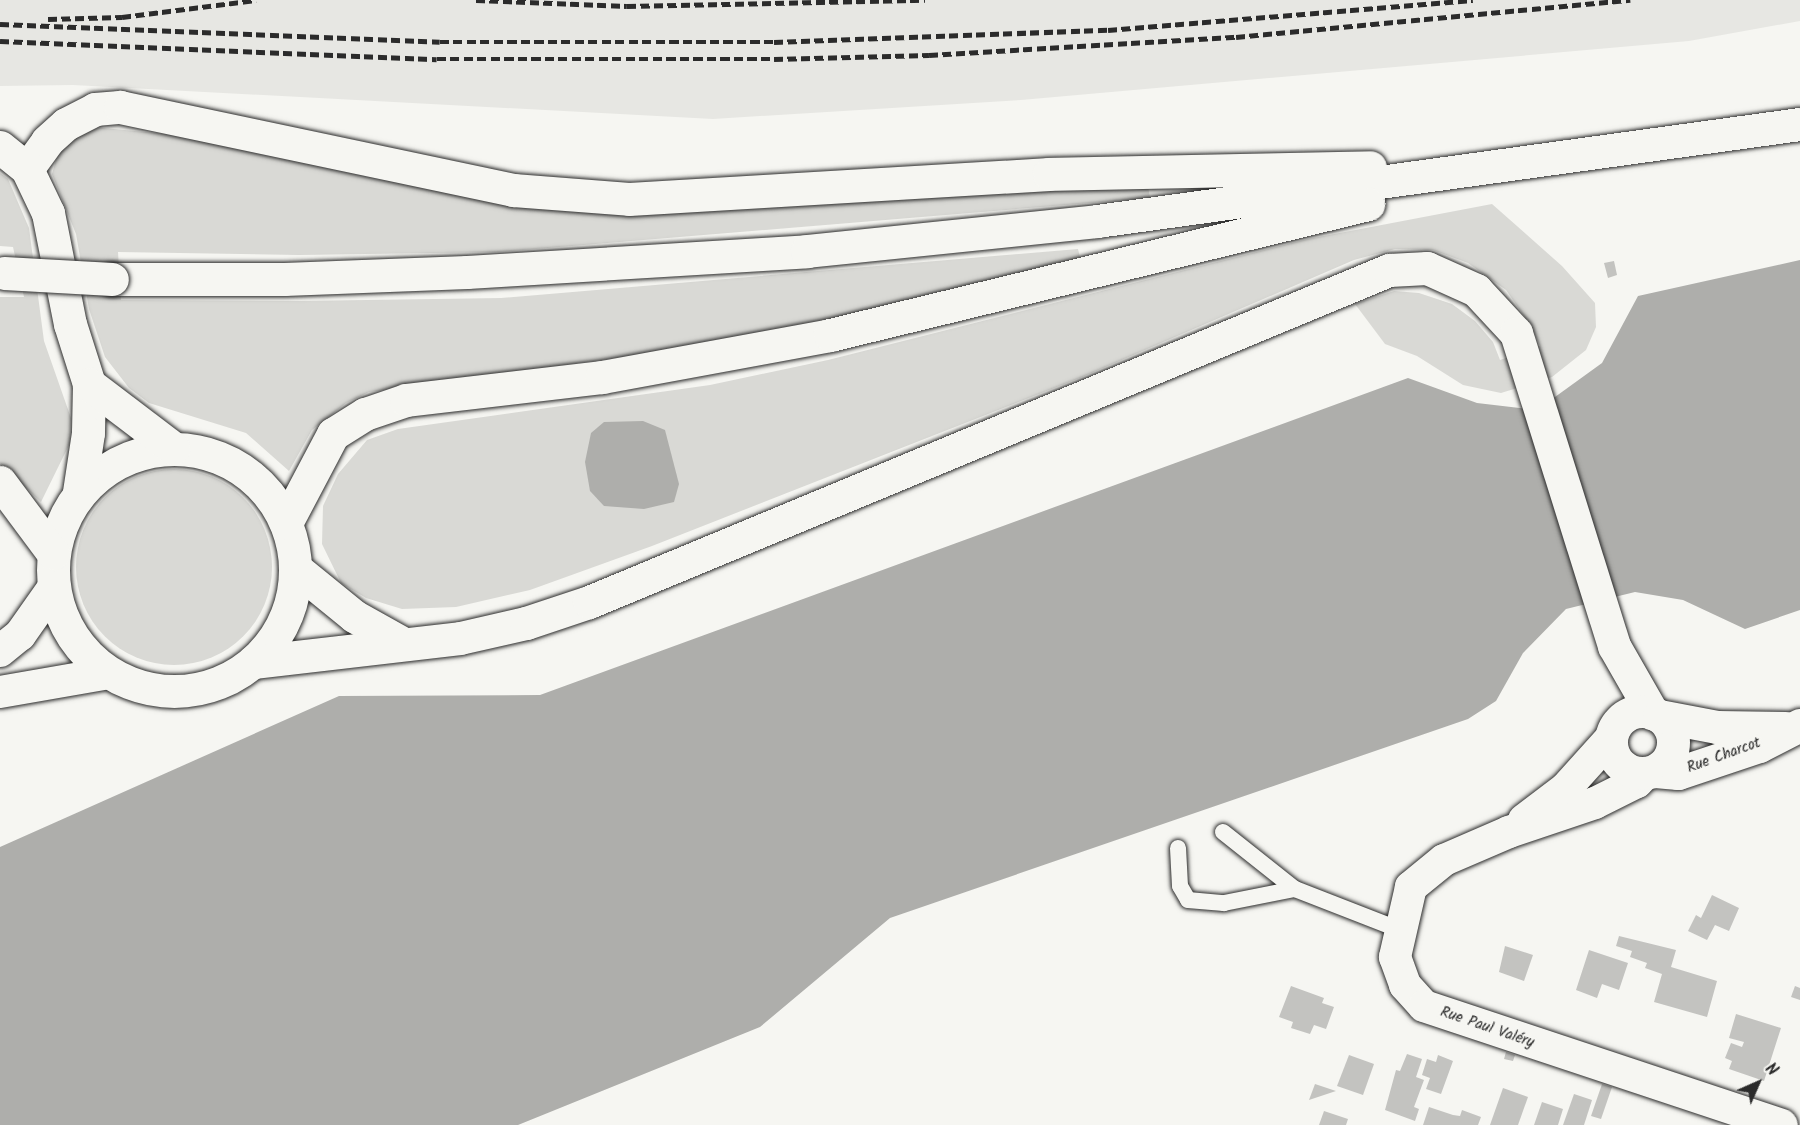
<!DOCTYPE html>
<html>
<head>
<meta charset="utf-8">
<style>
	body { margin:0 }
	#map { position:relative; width:1800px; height:1125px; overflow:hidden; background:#f6f6f2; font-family:Kalam,sans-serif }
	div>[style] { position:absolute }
	.built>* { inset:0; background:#e7e7e3 }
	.green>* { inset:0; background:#d9d9d5 }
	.round { border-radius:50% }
	.water>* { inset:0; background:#aeaeab }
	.building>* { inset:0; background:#c3c3c0 }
	.roads { filter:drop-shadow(0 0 2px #2b2b2b) drop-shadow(0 0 2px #2b2b2b) }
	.service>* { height:16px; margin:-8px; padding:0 8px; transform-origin:8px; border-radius:8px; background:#f6f6f2 }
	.minor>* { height:32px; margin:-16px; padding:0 16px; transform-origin:16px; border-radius:16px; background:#f6f6f2 }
	.tertiary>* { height:33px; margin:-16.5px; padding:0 16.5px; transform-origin:16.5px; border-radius:16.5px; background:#f6f6f2 }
	.tertiary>.ring { margin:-16.5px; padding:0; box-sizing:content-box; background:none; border:33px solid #f6f6f2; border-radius:50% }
	.primary>* { height:33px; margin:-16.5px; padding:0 16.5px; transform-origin:16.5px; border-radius:16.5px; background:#f6f6f2 }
	.rail>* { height:4.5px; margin-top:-2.25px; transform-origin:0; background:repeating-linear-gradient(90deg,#2b2b2b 0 9px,transparent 0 13.5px) }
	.bridges { filter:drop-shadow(0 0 2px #2b2b2b) drop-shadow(0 0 2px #2b2b2b) }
	.primary-bridge>* { height:33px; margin:-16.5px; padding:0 16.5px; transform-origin:16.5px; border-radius:16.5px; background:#f6f6f2 }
	span { translate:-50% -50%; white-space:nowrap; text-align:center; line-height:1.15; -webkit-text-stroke:5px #f6f6f2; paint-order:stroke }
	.street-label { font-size:15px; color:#2b2b2b }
	.north { position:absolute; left:1728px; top:1053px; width:60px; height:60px; -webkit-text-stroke:4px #f6f6f2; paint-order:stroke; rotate:45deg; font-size:16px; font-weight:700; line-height:24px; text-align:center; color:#2b2b2b }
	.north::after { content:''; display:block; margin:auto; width:21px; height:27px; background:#2b2b2b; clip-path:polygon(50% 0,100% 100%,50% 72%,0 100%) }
</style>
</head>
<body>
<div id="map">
	<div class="built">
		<i style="clip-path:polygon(0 0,1800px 0,1800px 21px,1689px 41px,1021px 100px,713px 119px,73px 85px,0 86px)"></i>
	</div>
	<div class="green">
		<i style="clip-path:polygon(93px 127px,187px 136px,536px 207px,628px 216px,903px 194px,1147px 180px,1150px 198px,498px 252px,299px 255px,118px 252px,121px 300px,300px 301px,501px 298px,1078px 249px,1082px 265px,710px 345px,369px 392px,346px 403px,312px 430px,289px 471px,246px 433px,149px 403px,129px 388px,105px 357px,89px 309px,76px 234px,52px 174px,58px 153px,73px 135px)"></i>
		<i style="clip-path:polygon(0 173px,8px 179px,29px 228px,44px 341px,71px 418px,70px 443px,41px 502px,0 463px,0 297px,24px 297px,13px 247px,0 246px)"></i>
		<i style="clip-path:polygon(1492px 204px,1562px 266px,1595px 303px,1596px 327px,1586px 350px,1552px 377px,1501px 393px,1463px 385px,1417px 356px,1385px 344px,1355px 304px,1394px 291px,1419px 293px,1452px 304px,1475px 321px,1493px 342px,1500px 360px,1540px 346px,1531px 326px,1506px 290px,1468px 263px,1433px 250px,1395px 249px,1354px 260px,1082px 377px,652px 546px,530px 590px,456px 607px,402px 609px,366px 598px,341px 583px,322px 544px,323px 506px,338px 474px,367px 440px,398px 429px,710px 385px,828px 360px,1308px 239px)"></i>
		<i class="round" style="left:76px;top:469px;width:196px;height:196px"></i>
	</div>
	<div class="water">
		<i style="clip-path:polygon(1800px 260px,1800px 610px,1745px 629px,1683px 600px,1635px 592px,1566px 609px,1523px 653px,1496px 701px,1468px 719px,890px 918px,760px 1027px,518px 1125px,0 1125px,0 847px,339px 696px,540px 695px,1408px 378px,1477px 403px,1537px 410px,1602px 363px,1638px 296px)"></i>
		<i style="clip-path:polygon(643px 421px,665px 430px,679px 484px,674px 502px,644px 509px,604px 506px,590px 491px,585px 462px,591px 433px,604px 422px)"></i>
	</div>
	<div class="building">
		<i style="clip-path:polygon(1614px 261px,1617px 275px,1608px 278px,1604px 263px)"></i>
		<i style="clip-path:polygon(1712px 895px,1739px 908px,1729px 931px,1715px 925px,1707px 940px,1688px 931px,1696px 915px,1701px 918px)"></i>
		<i style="clip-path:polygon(1619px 936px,1676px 950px,1671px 967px,1717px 981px,1707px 1017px,1654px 1002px,1662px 974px,1645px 968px,1647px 963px,1630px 957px,1632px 951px,1616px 946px)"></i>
		<i style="clip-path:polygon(1505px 946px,1533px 955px,1524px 981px,1499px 972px)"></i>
		<i style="clip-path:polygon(1589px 950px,1628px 963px,1619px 990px,1602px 984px,1597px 998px,1576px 990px)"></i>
		<i style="clip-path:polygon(1291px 986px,1324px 998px,1322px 1003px,1334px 1007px,1326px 1029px,1314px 1025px,1310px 1034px,1291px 1028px,1293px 1022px,1279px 1017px)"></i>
		<i style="clip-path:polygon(1795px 986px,1800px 988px,1800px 1000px,1791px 997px)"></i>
		<i style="clip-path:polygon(1736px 1014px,1781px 1028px,1764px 1081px,1729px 1069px,1732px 1061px,1725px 1058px,1731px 1043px,1742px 1047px,1744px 1042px,1729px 1038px)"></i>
		<i style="clip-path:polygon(1506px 1052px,1515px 1055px,1513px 1061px,1504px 1059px)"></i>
		<i style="clip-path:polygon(1407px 1054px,1422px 1059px,1416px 1077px,1424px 1080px,1414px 1107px,1419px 1109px,1415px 1121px,1385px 1110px,1396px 1070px,1400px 1071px)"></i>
		<i style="clip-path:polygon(1349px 1055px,1374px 1064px,1363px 1095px,1337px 1086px)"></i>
		<i style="clip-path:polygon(1438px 1055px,1453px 1061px,1441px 1094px,1426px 1089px,1430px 1078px,1422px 1075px,1427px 1059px,1436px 1062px)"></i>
		<i style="clip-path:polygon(1315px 1084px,1336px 1091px,1309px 1100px)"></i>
		<i style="clip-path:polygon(1602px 1084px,1612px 1087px,1601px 1119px,1591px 1116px)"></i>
		<i style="clip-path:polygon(1503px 1088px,1528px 1097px,1518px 1125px,1490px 1125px)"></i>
		<i style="clip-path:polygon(1574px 1094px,1592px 1100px,1584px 1125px,1563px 1125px)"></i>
		<i style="clip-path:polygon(1542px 1102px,1563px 1109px,1558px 1125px,1534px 1125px)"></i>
		<i style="clip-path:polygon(1429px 1107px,1453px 1115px,1460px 1116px,1462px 1110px,1481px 1117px,1478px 1125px,1423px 1125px)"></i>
		<i style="clip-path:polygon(1324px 1111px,1348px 1119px,1346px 1125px,1319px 1125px)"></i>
	</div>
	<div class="roads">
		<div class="service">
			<i style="left:1223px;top:832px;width:92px;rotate:38.4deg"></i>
			<i style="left:1295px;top:889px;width:113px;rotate:21.3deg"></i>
			<i style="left:1178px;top:848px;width:38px;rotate:87deg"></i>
			<i style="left:1180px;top:886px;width:16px;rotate:60deg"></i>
			<i style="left:1188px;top:900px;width:36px;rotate:5deg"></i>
			<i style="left:1224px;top:903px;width:72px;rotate:-11.2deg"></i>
		</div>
		<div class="minor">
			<i style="left:0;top:651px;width:26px;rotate:-39deg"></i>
			<i style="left:20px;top:635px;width:57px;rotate:-54.9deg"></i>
			<i style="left:0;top:692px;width:111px;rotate:-9.9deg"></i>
			<i style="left:1646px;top:773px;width:13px;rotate:135deg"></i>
			<i style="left:1637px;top:782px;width:47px;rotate:153.4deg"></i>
			<i style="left:1595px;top:803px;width:91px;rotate:161.4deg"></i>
			<i style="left:1509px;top:832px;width:71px;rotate:156.7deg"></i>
			<i style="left:1444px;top:860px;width:43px;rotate:140.7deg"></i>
			<i style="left:1411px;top:887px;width:72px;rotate:102.9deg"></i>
			<i style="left:1395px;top:957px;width:30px;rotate:70deg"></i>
			<i style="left:1405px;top:985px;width:28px;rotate:48deg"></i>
			<i style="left:1424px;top:1006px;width:377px;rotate:18.4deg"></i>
			<i style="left:1524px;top:820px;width:53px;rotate:-37.3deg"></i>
			<i style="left:1566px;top:788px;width:69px;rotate:-48deg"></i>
		</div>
		<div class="tertiary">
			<i class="ring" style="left:53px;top:449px;width:209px;height:209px"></i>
			<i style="left:295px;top:568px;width:76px;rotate:39.1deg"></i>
			<i style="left:354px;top:616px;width:55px;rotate:29.4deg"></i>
			<i style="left:253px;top:662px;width:208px;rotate:-6.6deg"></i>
			<i style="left:460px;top:638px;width:68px;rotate:-12.8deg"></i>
			<i style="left:526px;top:623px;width:66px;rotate:-18.4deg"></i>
			<i style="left:589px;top:602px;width:866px;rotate:-22.54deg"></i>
			<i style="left:1389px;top:270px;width:38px;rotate:-3deg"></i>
			<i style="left:1427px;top:268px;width:54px;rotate:24.2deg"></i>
			<i style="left:1476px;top:290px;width:59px;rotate:47.1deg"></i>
			<i style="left:1516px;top:333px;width:328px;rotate:72.6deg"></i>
			<i style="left:1614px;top:646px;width:78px;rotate:60.2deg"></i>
			<i class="ring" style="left:1611px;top:711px;width:29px;height:29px"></i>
			<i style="left:1659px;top:716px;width:59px;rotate:10.7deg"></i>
			<i style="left:1717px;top:727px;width:68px;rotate:0.8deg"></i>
			<i style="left:1655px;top:771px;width:23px;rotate:5deg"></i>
			<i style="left:1678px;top:773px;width:85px;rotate:-18.4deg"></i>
			<i style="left:1759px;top:746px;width:46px;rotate:-27.1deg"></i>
		</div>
		<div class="primary">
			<i style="left:0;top:147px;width:35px;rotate:39deg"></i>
			<i style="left:27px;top:169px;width:49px;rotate:64.5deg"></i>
			<i style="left:48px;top:213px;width:113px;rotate:78.8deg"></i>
			<i style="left:70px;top:324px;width:63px;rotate:72.4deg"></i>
			<i style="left:89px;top:384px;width:49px;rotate:91.2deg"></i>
			<i style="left:88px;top:433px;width:60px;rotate:98.7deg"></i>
			<i style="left:27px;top:169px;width:34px;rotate:-54deg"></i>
			<i style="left:47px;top:141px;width:25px;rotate:-42deg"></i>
			<i style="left:66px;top:124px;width:33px;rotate:-27deg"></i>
			<i style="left:95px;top:109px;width:25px;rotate:-5deg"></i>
			<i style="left:120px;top:107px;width:402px;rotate:11.9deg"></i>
			<i style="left:513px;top:190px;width:116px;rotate:4.4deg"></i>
			<i style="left:629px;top:199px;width:421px;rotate:-3.4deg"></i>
			<i style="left:1049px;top:174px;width:321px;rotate:-1.2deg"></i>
			<i style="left:112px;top:279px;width:172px"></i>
			<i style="left:284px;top:279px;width:183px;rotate:-2.2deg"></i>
			<i style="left:467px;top:272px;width:341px;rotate:-3.5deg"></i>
			<i style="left:807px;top:251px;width:292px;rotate:-5.9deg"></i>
			<i style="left:1097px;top:221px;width:710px;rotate:-7.86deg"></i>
			<i style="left:89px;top:384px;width:106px;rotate:37.3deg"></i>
			<i style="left:0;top:482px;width:89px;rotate:53.3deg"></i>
			<i style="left:286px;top:523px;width:101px;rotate:-62.2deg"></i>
			<i style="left:333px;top:434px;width:38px;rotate:-32deg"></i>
			<i style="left:365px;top:414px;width:43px;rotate:-18.9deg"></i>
			<i style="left:406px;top:400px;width:197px;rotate:-6.7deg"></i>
			<i style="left:602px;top:377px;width:232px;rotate:-10.4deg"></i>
			<i style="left:830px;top:335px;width:554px;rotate:-13.68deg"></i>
		</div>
	</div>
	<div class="rail">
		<i style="left:476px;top:0;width:151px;rotate:2.3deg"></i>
		<i style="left:627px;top:6px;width:298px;rotate:-1.2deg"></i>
		<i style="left:48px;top:19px;width:74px;rotate:-1.5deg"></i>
		<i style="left:122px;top:17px;width:135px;rotate:-7.2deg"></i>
		<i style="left:0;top:24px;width:440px;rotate:2.3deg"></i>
		<i style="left:440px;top:42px;width:334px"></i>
		<i style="left:774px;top:42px;width:334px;rotate:-2.1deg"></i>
		<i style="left:1108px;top:30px;width:366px;rotate:-4.7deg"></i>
		<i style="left:0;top:41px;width:437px;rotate:2.4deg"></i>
		<i style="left:437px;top:59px;width:337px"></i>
		<i style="left:774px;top:59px;width:155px;rotate:-1.5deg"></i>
		<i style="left:929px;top:55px;width:308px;rotate:-3.4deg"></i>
		<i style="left:1236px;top:37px;width:396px;rotate:-5.4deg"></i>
	</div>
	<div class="bridges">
		<div class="primary-bridge">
			<i style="left:4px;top:273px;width:108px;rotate:3.2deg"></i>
		</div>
	</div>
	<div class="street-label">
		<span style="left:1724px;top:756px;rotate:-20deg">Rue Charcot</span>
		<span style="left:1487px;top:1028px;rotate:19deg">Rue Paul Valéry</span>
	</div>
	<div class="north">N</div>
</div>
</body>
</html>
